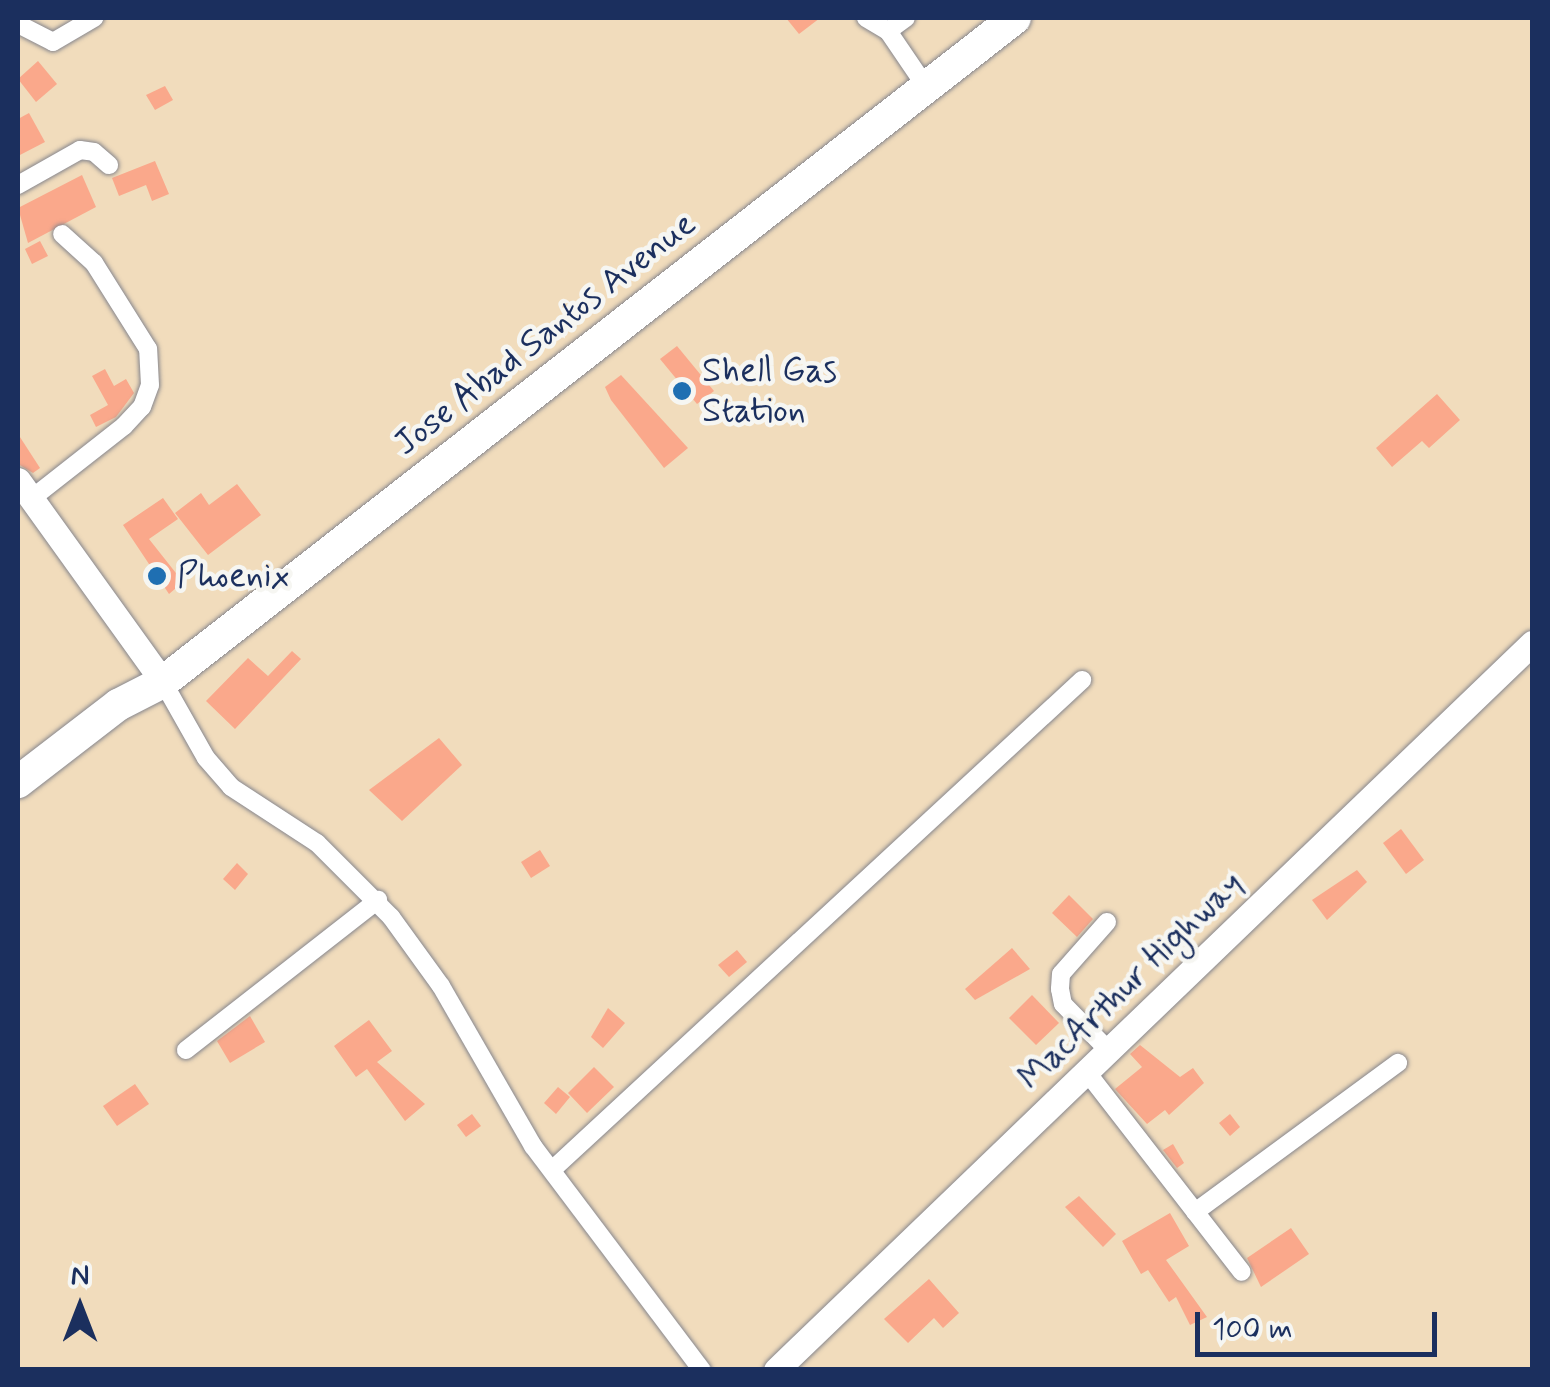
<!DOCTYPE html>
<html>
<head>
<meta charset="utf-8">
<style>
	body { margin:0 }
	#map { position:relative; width:1550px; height:1387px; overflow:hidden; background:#f1dcbc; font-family:Mynerve,sans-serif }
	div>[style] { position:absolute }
	.building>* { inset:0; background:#faa88b }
	.roads { filter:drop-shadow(0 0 2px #86868d) drop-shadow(0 0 2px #86868d) }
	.street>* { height:18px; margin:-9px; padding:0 9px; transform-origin:9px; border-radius:9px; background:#fff }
	.secondary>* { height:25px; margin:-12.5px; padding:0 12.5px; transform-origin:12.5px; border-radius:12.5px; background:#fff }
	.highway>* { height:32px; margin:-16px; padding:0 16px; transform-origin:16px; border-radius:16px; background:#fff }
	.dots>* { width:28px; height:28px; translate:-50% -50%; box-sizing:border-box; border:5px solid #f6f6f2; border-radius:50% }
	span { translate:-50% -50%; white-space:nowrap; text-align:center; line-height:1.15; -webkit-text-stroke:9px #f6f6f2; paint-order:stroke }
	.street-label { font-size:35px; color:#1b2f5e }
	.poi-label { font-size:35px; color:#1b2f5e }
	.left { translate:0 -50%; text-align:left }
	.frame { position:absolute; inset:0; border:20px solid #1b2f5e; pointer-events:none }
	.north { position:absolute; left:30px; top:1257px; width:100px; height:100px; -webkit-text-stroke:8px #f6f6f2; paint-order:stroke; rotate:0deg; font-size:28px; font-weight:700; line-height:40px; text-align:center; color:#1b2f5e }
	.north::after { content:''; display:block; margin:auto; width:35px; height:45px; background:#1b2f5e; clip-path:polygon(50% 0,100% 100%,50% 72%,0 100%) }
	.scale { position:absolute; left:1195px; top:1312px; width:242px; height:45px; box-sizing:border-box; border:5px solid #1b2f5e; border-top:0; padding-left:12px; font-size:30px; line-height:35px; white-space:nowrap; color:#1b2f5e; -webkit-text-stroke:8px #f6f6f2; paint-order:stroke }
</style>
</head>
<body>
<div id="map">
	<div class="building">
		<i style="clip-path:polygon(786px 18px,820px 18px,799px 34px)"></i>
		<i style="clip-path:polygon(38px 61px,57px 84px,36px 102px,18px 79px)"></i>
		<i style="clip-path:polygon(165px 86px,173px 100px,155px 110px,146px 95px)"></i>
		<i style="clip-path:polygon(29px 113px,45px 142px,18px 156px,18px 119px)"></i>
		<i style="clip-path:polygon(155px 161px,169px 194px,152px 201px,146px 185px,119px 196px,112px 178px)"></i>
		<i style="clip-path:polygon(82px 175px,96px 207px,28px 243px,18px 208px)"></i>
		<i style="clip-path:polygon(40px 241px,48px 256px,32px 264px,25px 249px)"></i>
		<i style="clip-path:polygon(677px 346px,714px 391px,697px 404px,660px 359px)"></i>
		<i style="clip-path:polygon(105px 369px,114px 386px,126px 379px,134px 393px,116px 417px,96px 427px,90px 415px,108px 405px,92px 376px)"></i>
		<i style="clip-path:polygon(621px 375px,688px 448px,664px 468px,611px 400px,605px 387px)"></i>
		<i style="clip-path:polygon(1437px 394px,1460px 420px,1429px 448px,1422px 441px,1392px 467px,1376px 448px)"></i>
		<i style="clip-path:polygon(18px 434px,40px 468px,33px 473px,18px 464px)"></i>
		<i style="clip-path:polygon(237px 484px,261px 515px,208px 555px,175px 513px,201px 493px,209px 505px)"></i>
		<i style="clip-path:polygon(163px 498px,178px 519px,149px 539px,183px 582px,169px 594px,123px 525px)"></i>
		<i style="clip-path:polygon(292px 651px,301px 659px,235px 729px,206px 701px,248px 658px,268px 676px)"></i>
		<i style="clip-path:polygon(439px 738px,462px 765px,402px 821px,369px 790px)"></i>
		<i style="clip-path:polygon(1401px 829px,1424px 860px,1406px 874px,1383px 843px)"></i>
		<i style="clip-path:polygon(540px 850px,550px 866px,531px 878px,521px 862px)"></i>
		<i style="clip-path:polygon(237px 863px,248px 874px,235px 890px,223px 879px)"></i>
		<i style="clip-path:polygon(1357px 870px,1367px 882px,1327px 920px,1312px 900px)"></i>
		<i style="clip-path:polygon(1069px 895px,1093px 919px,1077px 937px,1052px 913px)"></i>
		<i style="clip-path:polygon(1012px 948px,1030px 969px,975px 1000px,965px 989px)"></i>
		<i style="clip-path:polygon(737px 950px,747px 962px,729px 977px,718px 965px)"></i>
		<i style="clip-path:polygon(1032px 995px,1059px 1023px,1036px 1045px,1009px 1018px)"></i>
		<i style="clip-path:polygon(608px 1008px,625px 1023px,603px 1048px,591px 1037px)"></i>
		<i style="clip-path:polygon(250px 1016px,265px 1042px,230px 1063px,217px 1041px)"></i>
		<i style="clip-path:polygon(369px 1020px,392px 1051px,377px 1062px,425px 1104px,405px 1121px,367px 1069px,356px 1077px,334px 1046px)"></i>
		<i style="clip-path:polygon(1140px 1045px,1180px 1077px,1193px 1068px,1204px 1083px,1169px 1115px,1165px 1110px,1147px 1124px,1115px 1089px,1142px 1067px,1130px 1054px)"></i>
		<i style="clip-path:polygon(594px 1067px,614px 1087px,587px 1113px,568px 1093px)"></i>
		<i style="clip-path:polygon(135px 1084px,149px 1104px,117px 1126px,103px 1106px)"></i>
		<i style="clip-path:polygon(558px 1087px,570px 1097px,556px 1114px,544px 1103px)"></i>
		<i style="clip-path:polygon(472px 1114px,481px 1126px,466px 1137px,457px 1125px)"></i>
		<i style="clip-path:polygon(1230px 1114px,1240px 1127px,1230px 1136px,1219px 1123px)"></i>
		<i style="clip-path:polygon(1173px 1144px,1184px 1163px,1177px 1168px,1163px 1150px)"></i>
		<i style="clip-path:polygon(1079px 1196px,1116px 1234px,1103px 1247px,1065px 1207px)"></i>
		<i style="clip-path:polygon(1170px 1213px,1189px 1246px,1166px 1260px,1207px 1317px,1190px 1325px,1176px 1297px,1169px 1302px,1148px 1270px,1141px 1274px,1122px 1241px)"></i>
		<i style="clip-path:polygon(1291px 1228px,1309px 1254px,1261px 1287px,1247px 1258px)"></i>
		<i style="clip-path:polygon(929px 1279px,959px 1313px,943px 1328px,934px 1318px,908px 1343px,884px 1319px)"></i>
	</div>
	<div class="roads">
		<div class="street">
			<i style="left:866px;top:18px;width:26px;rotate:31deg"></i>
			<i style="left:888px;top:31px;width:68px;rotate:55.8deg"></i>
			<i style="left:18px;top:24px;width:39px;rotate:27deg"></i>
			<i style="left:53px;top:42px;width:48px;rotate:-30.3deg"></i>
			<i style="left:888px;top:31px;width:22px;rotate:-36deg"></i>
			<i style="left:18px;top:185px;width:71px;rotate:-29.4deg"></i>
			<i style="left:80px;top:150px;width:14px;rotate:8deg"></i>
			<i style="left:94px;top:152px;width:20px;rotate:41deg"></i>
			<i style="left:31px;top:499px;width:118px;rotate:-38.1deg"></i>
			<i style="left:124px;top:426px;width:26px;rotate:-47deg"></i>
			<i style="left:142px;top:407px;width:23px;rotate:-70deg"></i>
			<i style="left:150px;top:385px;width:36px;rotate:-93deg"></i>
			<i style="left:148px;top:349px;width:102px;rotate:-122.1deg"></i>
			<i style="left:94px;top:263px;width:43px;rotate:-137.8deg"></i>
			<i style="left:163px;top:682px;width:87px;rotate:60.5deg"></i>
			<i style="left:206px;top:758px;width:38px;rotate:49deg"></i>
			<i style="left:231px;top:787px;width:103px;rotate:33.1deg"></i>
			<i style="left:317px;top:843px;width:105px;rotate:45deg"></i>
			<i style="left:391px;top:917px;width:85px;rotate:54.1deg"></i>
			<i style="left:441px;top:986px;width:185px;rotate:60.1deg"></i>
			<i style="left:533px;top:1146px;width:281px;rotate:53deg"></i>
			<i style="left:1107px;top:922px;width:69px;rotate:131.5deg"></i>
			<i style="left:1061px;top:974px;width:15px;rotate:94deg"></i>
			<i style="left:1060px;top:989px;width:15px;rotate:79deg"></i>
			<i style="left:1063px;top:1004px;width:66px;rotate:45.6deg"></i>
			<i style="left:186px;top:1050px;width:244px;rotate:-38deg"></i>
			<i style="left:1086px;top:1071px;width:254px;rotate:52.2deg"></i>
			<i style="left:552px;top:1170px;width:722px;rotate:-42.75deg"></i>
			<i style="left:1195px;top:1212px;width:252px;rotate:-36.3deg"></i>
		</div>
		<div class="secondary">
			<i style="left:18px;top:480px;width:249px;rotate:54.3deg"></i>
			<i style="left:776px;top:1370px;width:1049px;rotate:-43.88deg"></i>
		</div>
		<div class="highway">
			<i style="left:18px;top:782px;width:126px;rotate:-37.6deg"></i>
			<i style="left:118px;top:705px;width:51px;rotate:-27.1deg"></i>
			<i style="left:163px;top:682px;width:1080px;rotate:-37.93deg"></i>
		</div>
	</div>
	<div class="dots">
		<i style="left:682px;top:391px;background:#1f6fb2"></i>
		<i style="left:157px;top:576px;background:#1f6fb2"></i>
	</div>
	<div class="street-label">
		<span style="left:545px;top:334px;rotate:-38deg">Jose Abad Santos Avenue</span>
		<span style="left:1131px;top:981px;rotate:-44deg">MacArthur Highway</span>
	</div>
	<div class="poi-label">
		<span class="left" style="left:702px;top:391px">Shell Gas<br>Station</span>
		<span class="left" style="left:177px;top:576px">Phoenix</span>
	</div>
	<div class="frame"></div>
	<div class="north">N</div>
	<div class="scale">100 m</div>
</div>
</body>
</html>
